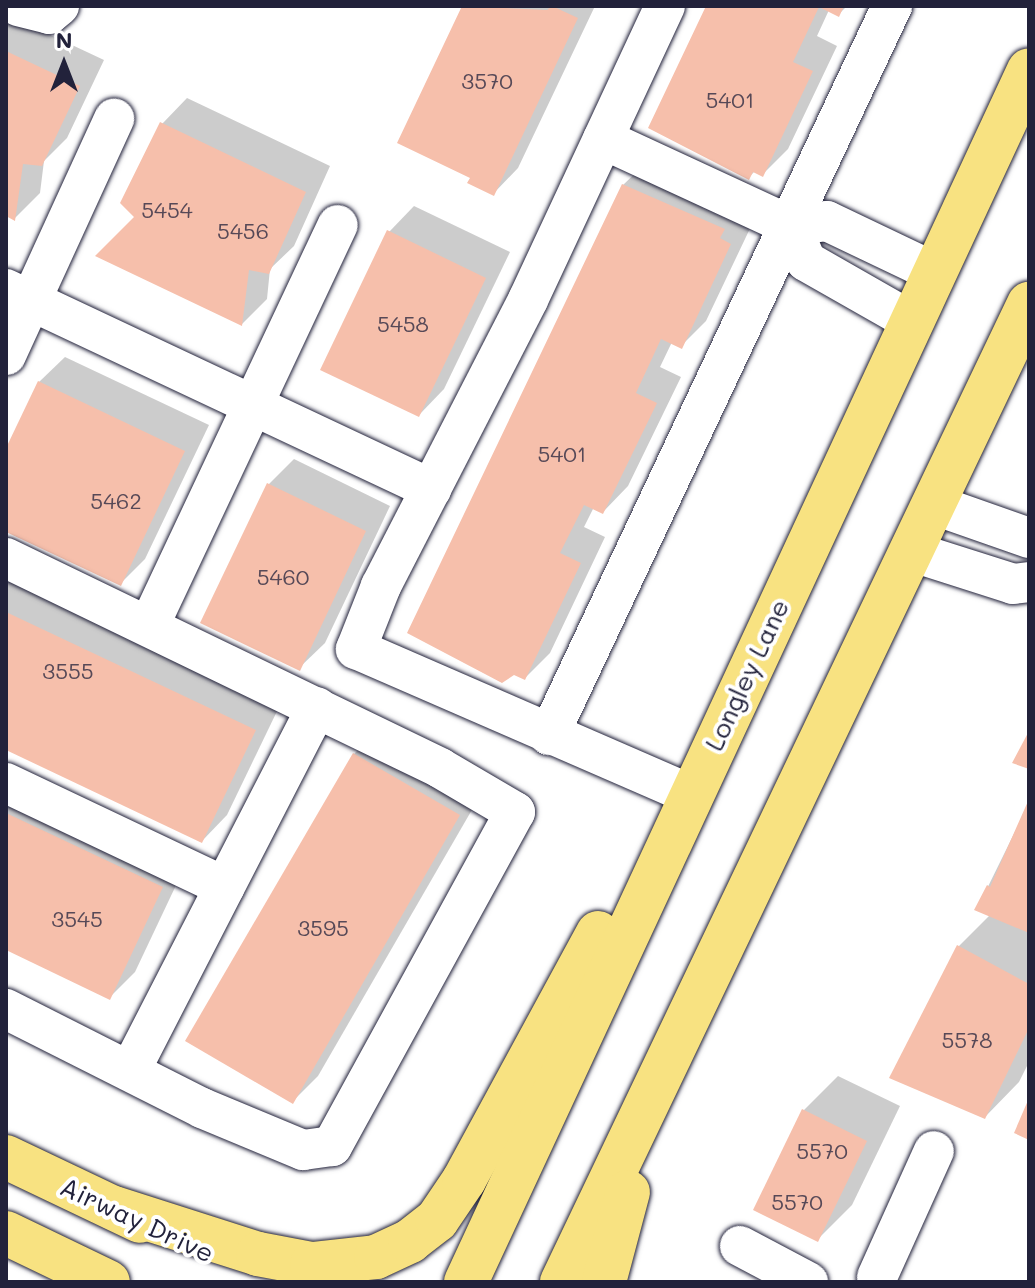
<!DOCTYPE html>
<html>
<head>
<meta charset="utf-8">
<style>
	body { margin:0 }
	#map { position:relative; width:1035px; height:1288px; overflow:hidden; background:#fff; font-family:Mali,sans-serif }
	div>[style] { position:absolute }
	.shadow>* { inset:0; background:#0003 }
	.building>* { inset:0; background:#f6bfab }
	.roads { filter:drop-shadow(0 0 2px #22223b) drop-shadow(0 0 2px #22223b) }
	.minor>* { height:40px; margin:-20px; padding:0 20px; transform-origin:20px; border-radius:20px; background:#fff }
	.major>* { height:44px; margin:-22px; padding:0 22px; transform-origin:22px; border-radius:22px; background:#f8e281 }
	span { translate:-50% -50%; white-space:nowrap; text-align:center; line-height:1.15; -webkit-text-stroke:8px #fff; paint-order:stroke }
	.number-label { font-size:22px; color:#574957 }
	.number-label span { -webkit-text-stroke-width:0 }
	.street-label { font-size:26px; color:#22223b }
	.frame { position:absolute; inset:0; border:8px solid #22223b; pointer-events:none }
	.north { position:absolute; left:24px; top:24px; width:80px; height:80px; -webkit-text-stroke:6px #fff; paint-order:stroke; rotate:0deg; font-size:22px; font-weight:700; line-height:32px; text-align:center; color:#22223b }
	.north::after { content:''; display:block; margin:auto; width:28px; height:36px; background:#22223b; clip-path:polygon(50% 0,100% 100%,50% 72%,0 100%) }
</style>
</head>
<body>
<div id="map">
	<div class="shadow">
		<i style="clip-path:polygon(464px 6px,595px 6px,518px 168px,493px 194px,472px 177px,400px 142px)"></i>
		<i style="clip-path:polygon(707px 6px,847px 6px,839px 14px,829px 10px,817px 36px,837px 46px,788px 149px,762px 175px,755px 171px,748px 178px)"></i>
		<i style="clip-path:polygon(6px 14px,104px 60px,67px 138px,44px 161px,40px 193px,15px 218px,6px 214px)"></i>
		<i style="clip-path:polygon(187px 98px,330px 166px,294px 246px,270px 269px,267px 299px,242px 324px,137px 217px,162px 124px)"></i>
		<i style="clip-path:polygon(649px 160px,755px 218px,706px 321px,681px 346px,672px 342px,660px 367px,681px 377px,628px 486px,603px 512px,594px 507px,584px 527px,605px 537px,550px 653px,525px 678px,514px 672px,501px 680px,409px 632px,623px 185px)"></i>
		<i style="clip-path:polygon(414px 206px,510px 252px,444px 389px,419px 415px,389px 232px)"></i>
		<i style="clip-path:polygon(65px 357px,209px 425px,145px 559px,120px 584px,6px 530px,6px 452px,39px 382px)"></i>
		<i style="clip-path:polygon(294px 459px,390px 506px,325px 643px,299px 668px,268px 485px)"></i>
		<i style="clip-path:polygon(6px 575px,280px 705px,227px 815px,202px 841px,6px 748px)"></i>
		<i style="clip-path:polygon(379px 729px,484px 789px,318px 1076px,292px 1102px,354px 754px)"></i>
		<i style="clip-path:polygon(6px 776px,187px 862px,135px 972px,110px 997px,6px 948px)"></i>
		<i style="clip-path:polygon(1029px 803px,1029px 1062px,1019px 1082px,985px 1117px,958px 947px,990px 915px,977px 909px)"></i>
		<i style="clip-path:polygon(838px 1076px,900px 1106px,852px 1205px,818px 1239px,804px 1110px)"></i>
	</div>
	<div class="building">
		<i style="clip-path:polygon(462px 6px,547px 10px,552px 6px,578px 18px,494px 196px,467px 183px,470px 178px,397px 143px)"></i>
		<i style="clip-path:polygon(706px 6px,844px 6px,839px 17px,819px 7px,793px 62px,813px 71px,763px 177px,753px 172px,749px 180px,648px 128px)"></i>
		<i style="clip-path:polygon(6px 51px,80px 86px,42px 166px,23px 164px,15px 221px,6px 216px)"></i>
		<i style="clip-path:polygon(160px 122px,306px 192px,269px 274px,249px 270px,242px 326px,95px 256px,134px 217px,120px 203px)"></i>
		<i style="clip-path:polygon(622px 184px,725px 229px,720px 238px,731px 244px,682px 349px,661px 339px,636px 393px,657px 403px,603px 514px,584px 505px,560px 553px,581px 563px,525px 680px,514px 675px,502px 683px,407px 633px)"></i>
		<i style="clip-path:polygon(387px 230px,486px 278px,419px 417px,320px 370px)"></i>
		<i style="clip-path:polygon(38px 381px,185px 451px,121px 586px,6px 532px,6px 448px)"></i>
		<i style="clip-path:polygon(267px 483px,366px 531px,300px 671px,200px 623px)"></i>
		<i style="clip-path:polygon(6px 612px,256px 730px,202px 843px,6px 750px)"></i>
		<i style="clip-path:polygon(1029px 731px,1029px 769px,1012px 763px)"></i>
		<i style="clip-path:polygon(353px 753px,460px 815px,293px 1104px,185px 1041px)"></i>
		<i style="clip-path:polygon(1029px 799px,1029px 933px,974px 910px,987px 885px,990px 887px)"></i>
		<i style="clip-path:polygon(6px 813px,163px 887px,110px 1000px,6px 950px)"></i>
		<i style="clip-path:polygon(957px 945px,1029px 984px,1029px 1028px,985px 1119px,889px 1078px)"></i>
		<i style="clip-path:polygon(1029px 1098px,1029px 1140px,1014px 1133px)"></i>
		<i style="clip-path:polygon(802px 1109px,867px 1141px,818px 1242px,753px 1210px)"></i>
	</div>
	<div class="roads">
		<div class="minor">
			<i style="left:18px;top:6px;width:32px;rotate:14deg"></i>
			<i style="left:49px;top:14px;width:13px;rotate:-39deg"></i>
			<i style="left:665px;top:6px;width:324px;rotate:115deg"></i>
			<i style="left:528px;top:300px;width:322px;rotate:117.2deg"></i>
			<i style="left:381px;top:586px;width:68px;rotate:111.6deg"></i>
			<i style="left:356px;top:649px;width:365px;rotate:23.5deg"></i>
			<i style="left:603px;top:139px;width:207px;rotate:24.8deg"></i>
			<i style="left:6px;top:289px;width:470px;rotate:25.2deg"></i>
			<i style="left:911px;top:321px;width:121px;rotate:-150.3deg"></i>
			<i style="left:806px;top:261px;width:38px;rotate:-113deg"></i>
			<i style="left:791px;top:226px;width:36px;rotate:-8deg"></i>
			<i style="left:827px;top:221px;width:119px;rotate:25.5deg"></i>
			<i style="left:6px;top:355px;width:260px;rotate:-65.4deg"></i>
			<i style="left:935px;top:505px;width:100px;rotate:19.3deg"></i>
			<i style="left:913px;top:552px;width:105px;rotate:17.7deg"></i>
			<i style="left:1013px;top:584px;width:16px;rotate:-7deg"></i>
			<i style="left:6px;top:558px;width:482px;rotate:25.8deg"></i>
			<i style="left:440px;top:768px;width:87px;rotate:30.4deg"></i>
			<i style="left:515px;top:812px;width:381px;rotate:118.7deg"></i>
			<i style="left:332px;top:1146px;width:29px;rotate:172deg"></i>
			<i style="left:303px;top:1150px;width:109px;rotate:-157.4deg"></i>
			<i style="left:202px;top:1108px;width:220px;rotate:-153.2deg"></i>
			<i style="left:149px;top:626px;width:443px;rotate:-64.8deg"></i>
			<i style="left:549px;top:735px;width:806px;rotate:-64.8deg"></i>
			<i style="left:6px;top:783px;width:242px;rotate:25.4deg"></i>
			<i style="left:130px;top:1071px;width:409px;rotate:-62.8deg"></i>
			<i style="left:740px;top:1246px;width:77px;rotate:27.9deg"></i>
			<i style="left:877px;top:1277px;width:138px;rotate:-65.7deg"></i>
		</div>
		<div class="major">
			<i style="left:6px;top:1157px;width:148px;rotate:25.5deg"></i>
			<i style="left:114px;top:1208px;width:151px;rotate:17.7deg"></i>
			<i style="left:258px;top:1254px;width:55px;rotate:10.5deg"></i>
			<i style="left:312px;top:1264px;width:64px;rotate:-6.2deg"></i>
			<i style="left:376px;top:1257px;width:38px;rotate:-25deg"></i>
			<i style="left:410px;top:1241px;width:34px;rotate:-38deg"></i>
			<i style="left:437px;top:1220px;width:48px;rotate:-56deg"></i>
			<i style="left:464px;top:1180px;width:281px;rotate:-61.5deg"></i>
			<i style="left:6px;top:1233px;width:113px;rotate:25.7deg"></i>
			<i style="left:466px;top:1282px;width:1336px;rotate:-65.08deg"></i>
			<i style="left:562px;top:1282px;width:1084px;rotate:-64.48deg"></i>
			<i style="left:604px;top:1282px;width:93px;rotate:-75.1deg"></i>
		</div>
	</div>
	<div class="number-label">
		<span style="left:487px;top:81px">3570</span>
		<span style="left:730px;top:100px">5401</span>
		<span style="left:167px;top:210px">5454</span>
		<span style="left:243px;top:231px">5456</span>
		<span style="left:403px;top:324px">5458</span>
		<span style="left:562px;top:454px">5401</span>
		<span style="left:116px;top:501px">5462</span>
		<span style="left:283px;top:577px">5460</span>
		<span style="left:68px;top:671px">3555</span>
		<span style="left:77px;top:919px">3545</span>
		<span style="left:323px;top:928px">3595</span>
		<span style="left:967px;top:1040px">5578</span>
		<span style="left:822px;top:1151px">5570</span>
		<span style="left:797px;top:1202px">5570</span>
	</div>
	<div class="street-label">
		<span style="left:747px;top:675px;rotate:-65deg">Longley Lane</span>
		<span style="left:137px;top:1220px;rotate:25deg">Airway Drive</span>
	</div>
	<div class="frame"></div>
	<div class="north">N</div>
</div>
</body>
</html>
